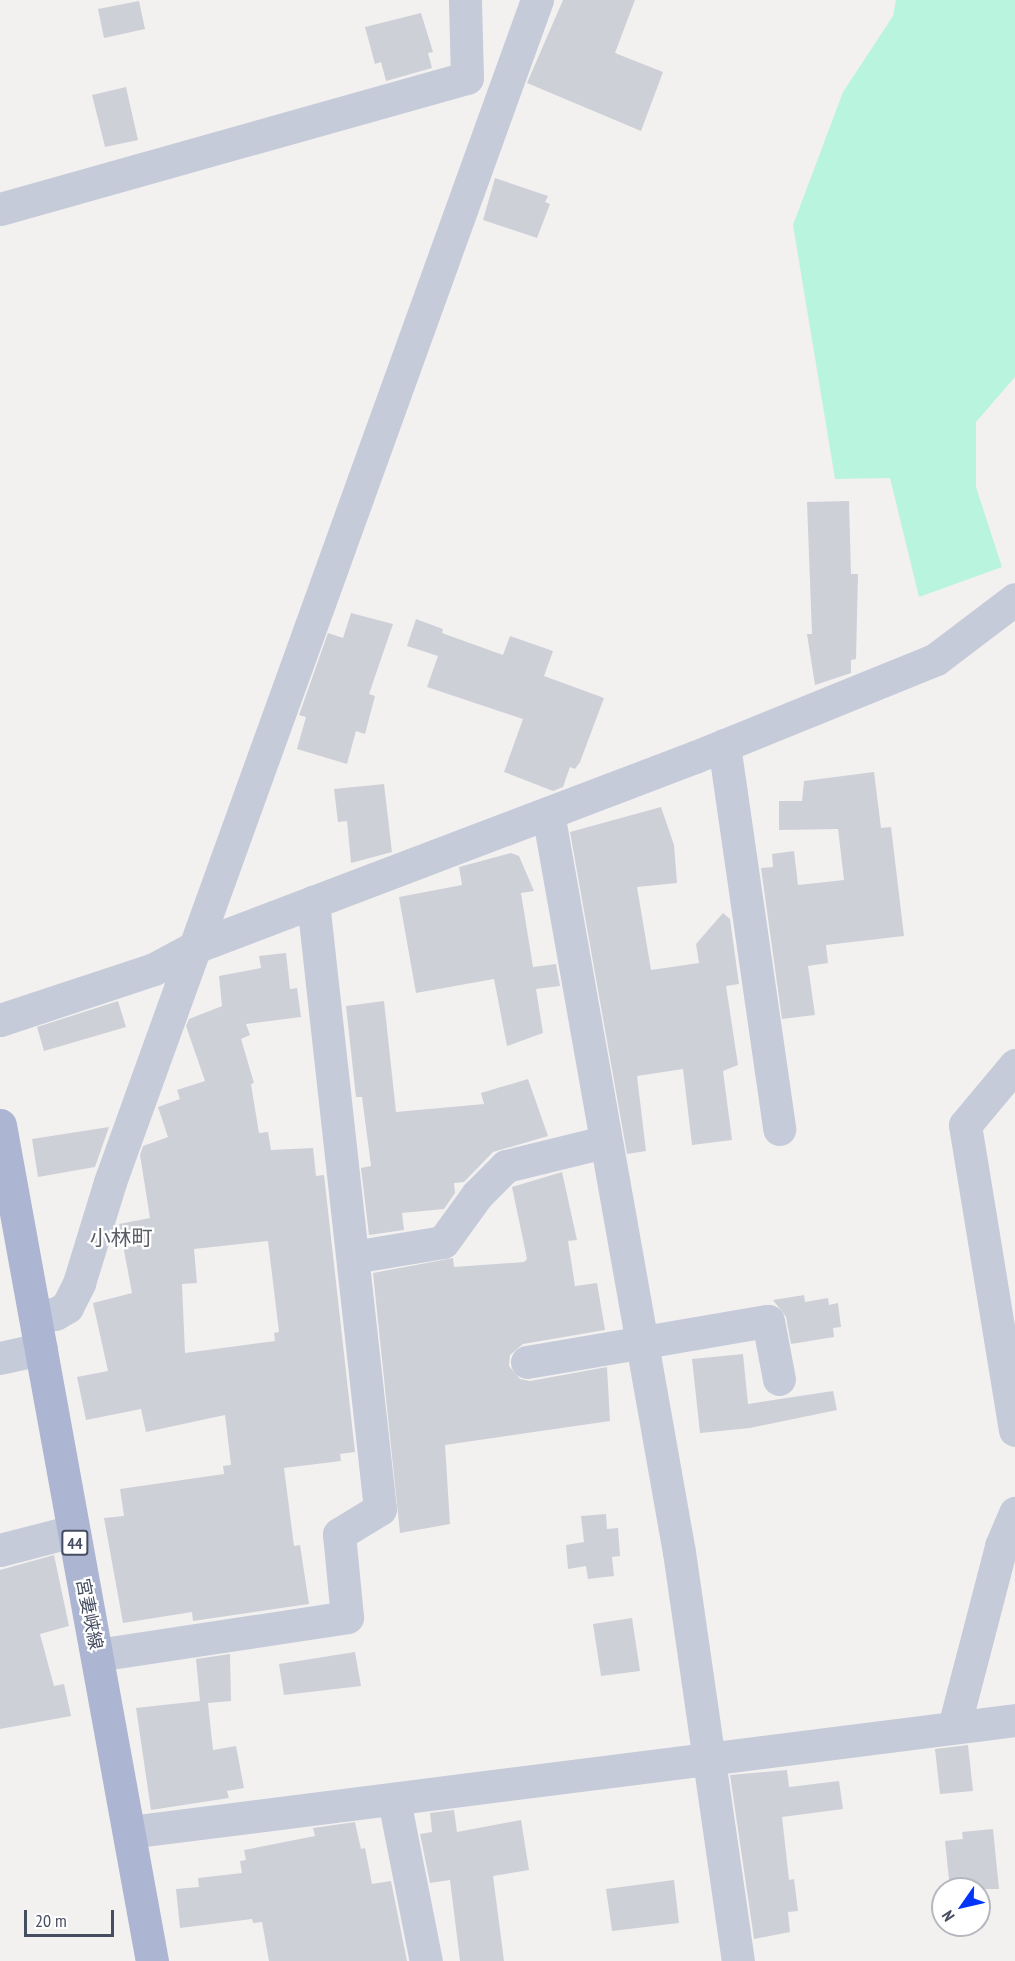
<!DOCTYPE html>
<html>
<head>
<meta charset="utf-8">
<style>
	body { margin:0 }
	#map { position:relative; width:1015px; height:1961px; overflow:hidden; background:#f3f0f0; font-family:"PT Sans Narrow","Noto Sans JP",sans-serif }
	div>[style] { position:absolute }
	.green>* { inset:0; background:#b9f5de }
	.building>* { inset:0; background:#ced0d8 }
	.minor>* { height:33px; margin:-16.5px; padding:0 16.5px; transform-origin:16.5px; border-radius:16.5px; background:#c5cbd9 }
	.major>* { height:33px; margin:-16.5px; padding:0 16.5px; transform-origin:16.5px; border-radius:16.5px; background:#acb6d2 }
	span { translate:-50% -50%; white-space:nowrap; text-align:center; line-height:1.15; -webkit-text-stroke:4.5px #fff; paint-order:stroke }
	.shield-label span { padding:2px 4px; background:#fff; border:2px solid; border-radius:4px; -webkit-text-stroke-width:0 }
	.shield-label { font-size:16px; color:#454d60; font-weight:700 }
	.street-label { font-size:18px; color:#454d60 }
	.quarter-label { font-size:21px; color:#5b5e66 }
	.north { position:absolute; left:931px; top:1877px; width:60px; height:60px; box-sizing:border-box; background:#fff; border:2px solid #b5b8bf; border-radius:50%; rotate:236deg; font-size:16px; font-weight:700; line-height:24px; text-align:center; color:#454d60 }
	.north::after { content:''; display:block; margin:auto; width:21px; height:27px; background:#0335f9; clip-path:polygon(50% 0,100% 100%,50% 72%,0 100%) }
	.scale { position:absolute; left:24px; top:1910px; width:90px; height:27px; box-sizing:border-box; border:3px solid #454d60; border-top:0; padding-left:8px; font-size:18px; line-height:21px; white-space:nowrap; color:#454d60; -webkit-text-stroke:4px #fff; paint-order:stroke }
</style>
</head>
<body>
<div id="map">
	<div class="green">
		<i style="clip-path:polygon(896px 0,1015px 0,1015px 377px,976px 422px,976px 487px,1002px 567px,919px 597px,890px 478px,835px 479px,793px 225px,843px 92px,893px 16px)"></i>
	</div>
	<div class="building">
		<i style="clip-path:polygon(563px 0,635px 0,615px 53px,663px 72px,641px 131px,527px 83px)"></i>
		<i style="clip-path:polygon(139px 1px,145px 29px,104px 38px,98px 9px)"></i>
		<i style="clip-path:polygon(421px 13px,433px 52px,428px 53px,432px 68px,386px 81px,381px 62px,375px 64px,365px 27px)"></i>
		<i style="clip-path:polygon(126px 87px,138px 140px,105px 147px,92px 95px)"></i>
		<i style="clip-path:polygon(495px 178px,548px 196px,545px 202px,550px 204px,537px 238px,483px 220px)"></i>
		<i style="clip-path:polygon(849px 501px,851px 574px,858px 574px,856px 659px,851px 660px,851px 673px,815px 685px,807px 634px,812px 634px,807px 502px)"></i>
		<i style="clip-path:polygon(351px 613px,393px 624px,369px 694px,375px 696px,365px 734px,356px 731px,347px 764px,297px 749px,306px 717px,299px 715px,328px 633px,343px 638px)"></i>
		<i style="clip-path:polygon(416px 619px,443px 629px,442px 633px,503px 655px,510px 636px,553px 651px,544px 676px,604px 698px,580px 762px,575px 769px,570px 767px,563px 787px,553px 791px,504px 772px,523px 719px,427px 687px,438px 656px,407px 646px)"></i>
		<i style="clip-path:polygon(874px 772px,881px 828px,891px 827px,904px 936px,826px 945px,828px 963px,808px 966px,815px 1015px,782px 1019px,761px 868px,773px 867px,772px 854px,794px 851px,798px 885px,844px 880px,838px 829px,779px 830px,779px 801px,802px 801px,804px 781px)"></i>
		<i style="clip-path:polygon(384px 784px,392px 852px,351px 863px,347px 821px,338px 822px,334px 789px)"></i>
		<i style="clip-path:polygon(661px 807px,674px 845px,677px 883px,637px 887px,651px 970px,699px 963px,696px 944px,723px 913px,730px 919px,739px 984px,726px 986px,738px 1065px,723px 1071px,732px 1140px,692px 1145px,683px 1069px,637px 1076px,646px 1151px,627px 1154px,570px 832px)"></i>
		<i style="clip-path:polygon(511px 853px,519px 856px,534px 891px,521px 893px,533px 967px,556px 964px,560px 986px,536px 989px,543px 1033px,507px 1046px,494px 979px,416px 993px,399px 897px,462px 885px,459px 867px)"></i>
		<i style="clip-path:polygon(evenodd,286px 953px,290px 989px,297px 988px,301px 1017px,246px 1024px,250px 1035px,241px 1039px,254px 1083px,251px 1084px,259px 1133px,268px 1132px,271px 1150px,313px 1148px,316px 1176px,324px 1175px,355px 1452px,340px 1454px,341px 1461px,284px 1468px,294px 1546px,300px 1545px,309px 1604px,193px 1621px,192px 1612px,123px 1623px,104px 1518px,124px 1516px,120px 1489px,224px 1474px,223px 1466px,231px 1465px,225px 1415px,146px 1432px,141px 1409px,86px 1420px,77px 1377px,108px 1371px,93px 1303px,132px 1293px,119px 1224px,150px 1218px,140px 1155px,143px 1146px,168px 1137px,158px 1107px,180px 1099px,177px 1090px,205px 1081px,186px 1026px,189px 1019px,222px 1006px,219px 976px,261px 968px,259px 956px,286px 953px,268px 1241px,279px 1332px,274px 1333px,275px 1341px,185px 1353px,182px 1284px,197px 1283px,194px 1249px,268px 1241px)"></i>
		<i style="clip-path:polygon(118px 1001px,126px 1027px,44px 1051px,37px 1027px)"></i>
		<i style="clip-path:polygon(384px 1001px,396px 1112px,484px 1104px,481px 1093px,528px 1079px,548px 1136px,493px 1152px,464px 1182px,454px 1183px,455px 1193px,444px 1209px,402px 1213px,404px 1230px,369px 1235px,361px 1168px,371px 1166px,362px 1097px,356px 1097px,346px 1006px)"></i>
		<i style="clip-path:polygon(109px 1127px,95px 1167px,38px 1177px,32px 1139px)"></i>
		<i style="clip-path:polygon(562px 1172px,577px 1240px,568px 1241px,575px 1286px,597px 1283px,605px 1330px,523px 1344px,510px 1355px,509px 1366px,520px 1379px,530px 1381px,607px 1367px,610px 1421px,445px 1445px,450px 1524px,400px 1533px,373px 1273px,453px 1258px,454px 1267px,524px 1262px,527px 1259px,512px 1187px)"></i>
		<i style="clip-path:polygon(804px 1295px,805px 1302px,828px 1298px,829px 1305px,838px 1303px,841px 1327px,833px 1328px,834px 1337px,791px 1344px,786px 1317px,773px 1300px)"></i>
		<i style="clip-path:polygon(743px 1354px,748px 1404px,833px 1391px,837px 1410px,750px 1428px,700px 1433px,692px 1359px)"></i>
		<i style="clip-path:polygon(606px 1514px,607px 1529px,618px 1528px,620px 1556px,612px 1557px,614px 1576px,588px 1579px,586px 1566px,568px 1569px,566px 1545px,584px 1542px,581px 1516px)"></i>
		<i style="clip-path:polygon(54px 1555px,69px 1626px,40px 1634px,54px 1686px,64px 1684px,71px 1716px,0 1729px,0 1570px)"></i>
		<i style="clip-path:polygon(632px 1618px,640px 1671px,601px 1676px,593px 1624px)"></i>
		<i style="clip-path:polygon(355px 1652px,361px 1686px,284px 1695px,279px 1664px)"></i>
		<i style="clip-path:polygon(230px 1654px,231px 1701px,208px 1703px,213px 1750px,236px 1746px,244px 1788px,227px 1791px,229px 1798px,151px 1810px,136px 1708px,200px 1701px,196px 1659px)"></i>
		<i style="clip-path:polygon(968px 1745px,973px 1791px,940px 1794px,935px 1749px)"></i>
		<i style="clip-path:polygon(787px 1770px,789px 1787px,839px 1781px,843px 1809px,782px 1817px,789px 1880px,794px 1879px,798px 1911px,788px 1912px,790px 1932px,754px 1939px,730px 1775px)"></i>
		<i style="clip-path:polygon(454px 1810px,457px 1832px,521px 1820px,529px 1870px,493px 1876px,504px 1961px,460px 1961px,450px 1880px,430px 1883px,420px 1834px,432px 1832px,430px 1813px)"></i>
		<i style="clip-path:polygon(355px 1822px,361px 1849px,365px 1848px,372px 1884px,391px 1881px,407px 1961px,269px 1961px,262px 1922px,253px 1923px,252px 1919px,180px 1928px,176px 1889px,199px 1887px,198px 1878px,242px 1873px,240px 1861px,246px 1860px,244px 1850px,315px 1836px,313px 1828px)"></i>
		<i style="clip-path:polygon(993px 1829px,999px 1889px,950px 1889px,945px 1841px,963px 1839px,962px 1832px)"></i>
		<i style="clip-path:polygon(674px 1880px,679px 1923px,612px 1931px,606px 1889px)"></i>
	</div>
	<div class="minor">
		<i style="left:0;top:209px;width:485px;rotate:-15.7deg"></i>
		<i style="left:467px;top:78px;width:78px;rotate:-91.5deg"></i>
		<i style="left:724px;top:745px;width:388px;rotate:81.8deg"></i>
		<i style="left:548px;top:813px;width:751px;rotate:79.95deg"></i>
		<i style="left:679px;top:1552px;width:413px;rotate:81.8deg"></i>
		<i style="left:0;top:1020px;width:162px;rotate:-18.3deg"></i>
		<i style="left:154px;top:969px;width:47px;rotate:-28.2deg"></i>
		<i style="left:195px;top:947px;width:535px;rotate:-20.81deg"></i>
		<i style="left:695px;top:757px;width:260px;rotate:-22.1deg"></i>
		<i style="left:936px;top:659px;width:99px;rotate:-37.2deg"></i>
		<i style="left:1015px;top:1065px;width:78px;rotate:129.8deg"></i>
		<i style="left:965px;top:1125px;width:309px;rotate:80.7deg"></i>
		<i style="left:353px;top:1257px;width:91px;rotate:-9.5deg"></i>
		<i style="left:443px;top:1242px;width:58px;rotate:-54.1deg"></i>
		<i style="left:477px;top:1195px;width:41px;rotate:-45deg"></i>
		<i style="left:506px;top:1166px;width:101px;rotate:-13.8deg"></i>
		<i style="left:35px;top:1316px;width:20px;rotate:-6deg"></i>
		<i style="left:55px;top:1314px;width:14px;rotate:-30deg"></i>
		<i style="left:67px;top:1307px;width:27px;rotate:-63deg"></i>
		<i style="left:79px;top:1283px;width:106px;rotate:-72.9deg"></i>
		<i style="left:110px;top:1182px;width:1257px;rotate:-70.14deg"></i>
		<i style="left:0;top:1358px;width:42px;rotate:-12.4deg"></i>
		<i style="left:527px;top:1362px;width:244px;rotate:-9.7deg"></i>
		<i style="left:768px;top:1321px;width:59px;rotate:79.3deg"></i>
		<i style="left:0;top:1550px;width:75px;rotate:-14.6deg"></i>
		<i style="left:97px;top:1655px;width:253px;rotate:-8.6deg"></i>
		<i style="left:347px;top:1617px;width:83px;rotate:-95.5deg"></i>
		<i style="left:339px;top:1534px;width:48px;rotate:-31.4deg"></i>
		<i style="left:380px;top:1509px;width:611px;rotate:-96.3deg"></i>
		<i style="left:954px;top:1727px;width:187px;rotate:-75.4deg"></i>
		<i style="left:1001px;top:1546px;width:36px;rotate:-67deg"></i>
		<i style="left:394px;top:1800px;width:164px;rotate:78.8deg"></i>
		<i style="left:129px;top:1832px;width:893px;rotate:-7.2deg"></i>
	</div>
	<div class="major">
		<i style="left:0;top:1125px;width:850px;rotate:79.7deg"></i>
	</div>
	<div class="shield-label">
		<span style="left:75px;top:1543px">44</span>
	</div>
	<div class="street-label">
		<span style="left:89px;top:1614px;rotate:79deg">宮妻峡線</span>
	</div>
	<div class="quarter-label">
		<span style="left:121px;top:1238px">小林町</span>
	</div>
	<div class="north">N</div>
	<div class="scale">20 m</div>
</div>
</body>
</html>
